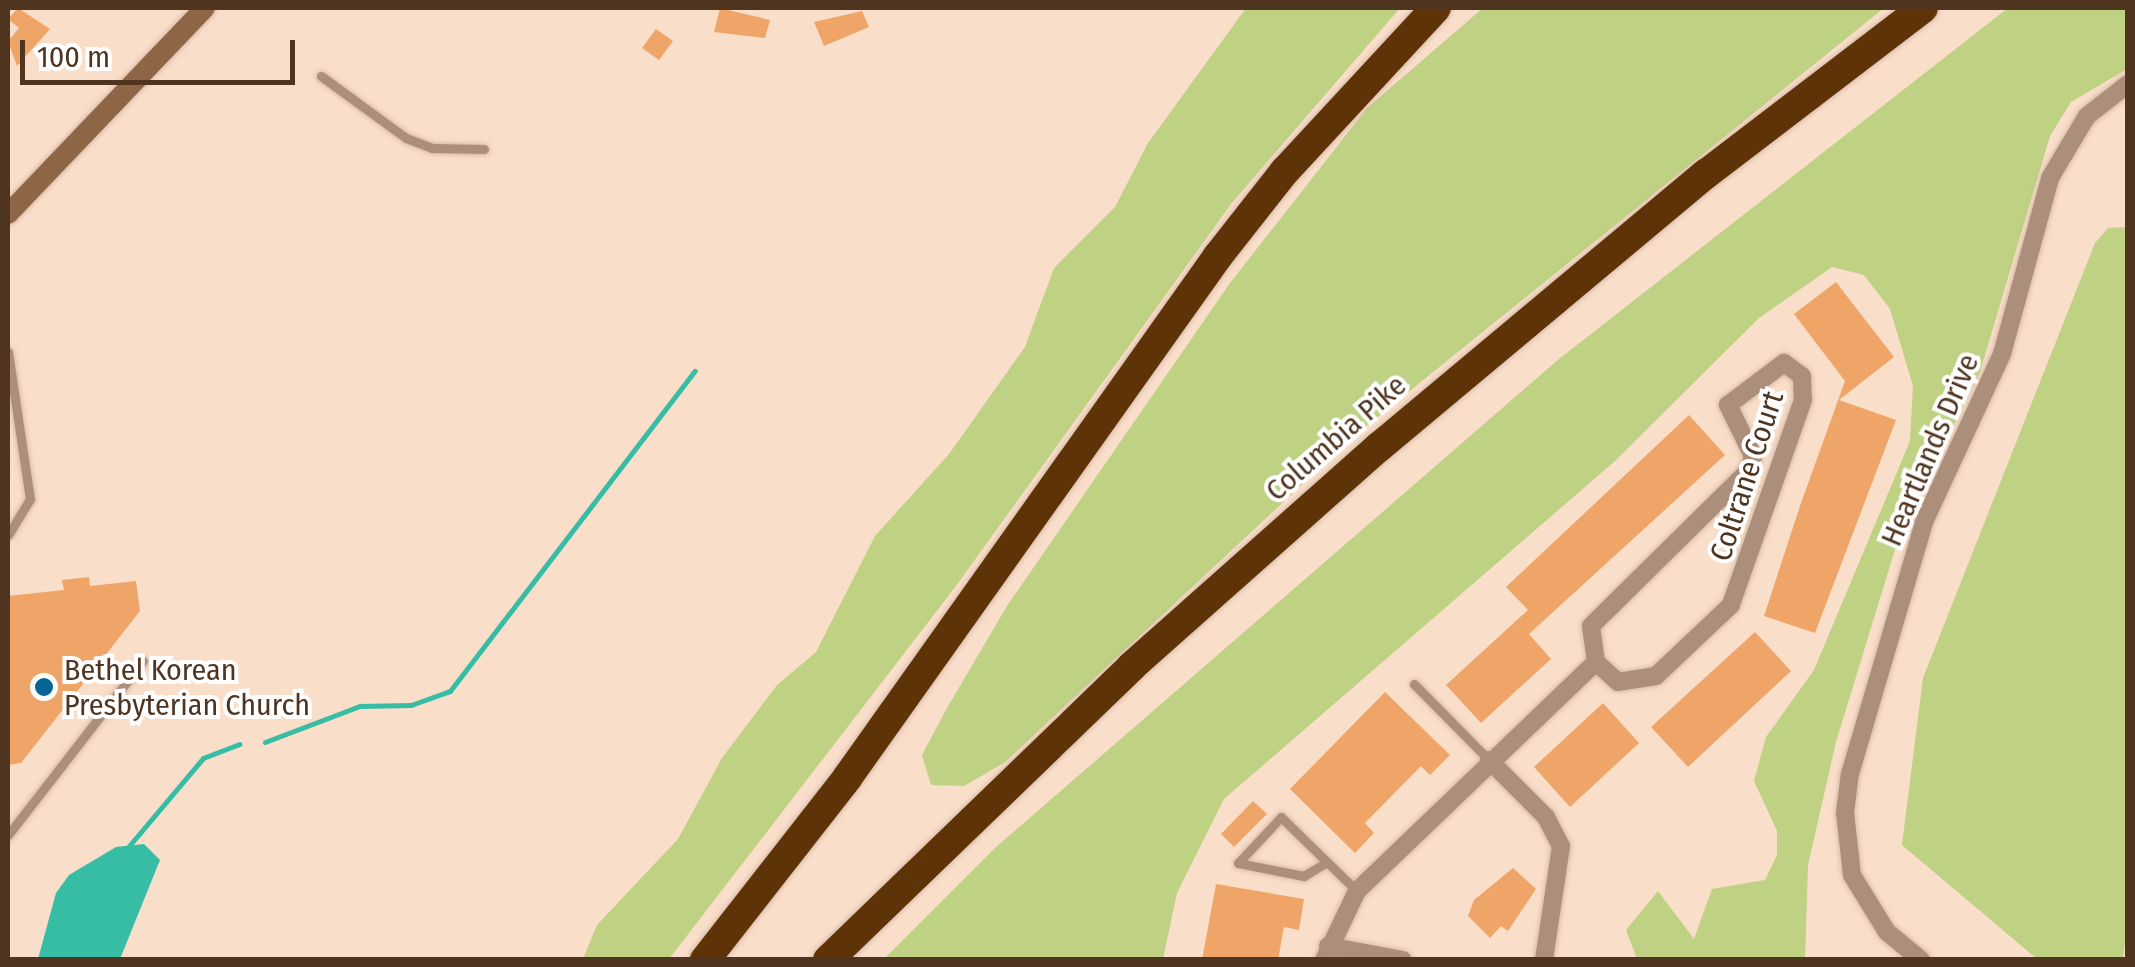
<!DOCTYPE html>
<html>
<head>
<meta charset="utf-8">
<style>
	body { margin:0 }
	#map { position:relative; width:2135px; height:967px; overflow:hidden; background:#f9deca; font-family:"Fira Sans Condensed",sans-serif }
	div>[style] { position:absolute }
	.green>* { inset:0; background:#bfd183 }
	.water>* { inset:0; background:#37bda6 }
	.stream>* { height:5px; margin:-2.5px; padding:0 2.5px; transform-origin:2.5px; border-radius:2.5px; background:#37bda6 }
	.building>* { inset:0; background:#f0a568 }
	.roads { filter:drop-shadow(0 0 2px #d7bca8) drop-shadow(0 0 2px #d7bca8) }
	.lane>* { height:9px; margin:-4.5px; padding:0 4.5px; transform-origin:4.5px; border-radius:4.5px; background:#ab8f7a }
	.street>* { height:18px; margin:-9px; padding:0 9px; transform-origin:9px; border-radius:9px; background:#ab8f7a }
	.secondary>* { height:20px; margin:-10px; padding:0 10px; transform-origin:10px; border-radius:10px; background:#8e6646 }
	.highway>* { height:30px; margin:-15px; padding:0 15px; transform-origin:15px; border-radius:15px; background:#5e3307 }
	.dots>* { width:28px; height:28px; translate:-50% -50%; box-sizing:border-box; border:5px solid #fff; border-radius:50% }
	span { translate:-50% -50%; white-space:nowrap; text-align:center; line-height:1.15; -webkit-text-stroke:8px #fff; paint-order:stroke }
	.street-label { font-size:30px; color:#4f341f }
	.poi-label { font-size:30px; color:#4f341f }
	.left { translate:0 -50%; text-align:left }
	.frame { position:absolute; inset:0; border:10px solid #4f341f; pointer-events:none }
	.scale { position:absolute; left:20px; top:40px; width:275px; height:45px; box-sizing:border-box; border:5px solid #4f341f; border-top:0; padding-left:12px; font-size:30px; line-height:35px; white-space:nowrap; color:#4f341f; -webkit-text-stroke:8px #fff; paint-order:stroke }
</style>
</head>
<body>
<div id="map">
	<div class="green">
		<i style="clip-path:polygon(1246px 8px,1400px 8px,1231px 204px,956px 586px,669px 959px,583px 959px,597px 925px,678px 839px,722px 758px,777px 685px,816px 652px,875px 536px,949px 454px,1025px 347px,1054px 268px,1115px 207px,1148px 143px)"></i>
		<i style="clip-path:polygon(1483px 8px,1884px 8px,1354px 436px,1004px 763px,964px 786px,931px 785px,922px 755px,947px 708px,1007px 606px,1230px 283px,1367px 108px)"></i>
		<i style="clip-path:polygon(2008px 8px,2127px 8px,2127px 69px,2071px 102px,2050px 136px,1980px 372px,1900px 533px,1836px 742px,1808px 865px,1805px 959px,1637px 959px,1626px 930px,1658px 891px,1694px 939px,1712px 889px,1765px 880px,1777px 855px,1777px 831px,1754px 781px,1766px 737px,1814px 670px,1910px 441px,1913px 386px,1890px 309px,1864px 275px,1832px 267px,1759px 318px,1615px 461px,1224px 799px,1177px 893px,1163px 959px,884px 959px,995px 848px,1559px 359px)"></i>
		<i style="clip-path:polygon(2127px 227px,2127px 925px,2123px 959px,2037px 959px,1902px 845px,1923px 678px,2095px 243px,2108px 228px)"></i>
	</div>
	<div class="water">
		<i style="clip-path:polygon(144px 844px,160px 860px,120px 959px,38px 959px,56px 893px,69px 875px,116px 847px)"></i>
	</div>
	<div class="stream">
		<i style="left:265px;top:742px;width:102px;rotate:-20.8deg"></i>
		<i style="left:360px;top:706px;width:51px;rotate:-1.1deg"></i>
		<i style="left:411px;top:705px;width:41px;rotate:-19.7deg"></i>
		<i style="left:450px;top:691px;width:403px;rotate:-52.6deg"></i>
		<i style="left:129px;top:846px;width:115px;rotate:-49.9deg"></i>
		<i style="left:203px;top:758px;width:39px;rotate:-21deg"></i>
	</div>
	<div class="building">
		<i style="clip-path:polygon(18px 8px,50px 29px,17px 66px,8px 41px,19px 28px,8px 19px)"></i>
		<i style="clip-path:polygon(720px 8px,770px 20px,765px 38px,714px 32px)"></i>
		<i style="clip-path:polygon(862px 11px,869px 27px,824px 46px,814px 22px)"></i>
		<i style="clip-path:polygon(656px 29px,673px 41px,659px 60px,642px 48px)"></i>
		<i style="clip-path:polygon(1836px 282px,1894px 357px,1839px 400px,1896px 420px,1815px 633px,1764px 616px,1801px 503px,1845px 381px,1794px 314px)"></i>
		<i style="clip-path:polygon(1689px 415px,1725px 455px,1529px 634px,1551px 659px,1481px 723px,1446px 685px,1528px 610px,1506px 587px)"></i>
		<i style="clip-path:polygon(89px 577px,90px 586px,136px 581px,140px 611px,21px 763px,8px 765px,8px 596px,64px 590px,62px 580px)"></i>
		<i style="clip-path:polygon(1755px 632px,1791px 671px,1688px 767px,1651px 727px)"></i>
		<i style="clip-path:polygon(1385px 692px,1450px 755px,1430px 775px,1421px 766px,1365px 823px,1374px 833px,1355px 853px,1290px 789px)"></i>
		<i style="clip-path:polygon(1603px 703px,1639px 743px,1570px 807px,1534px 767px)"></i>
		<i style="clip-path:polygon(1253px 801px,1267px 814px,1234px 847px,1221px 834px)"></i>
		<i style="clip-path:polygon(1513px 868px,1536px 889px,1508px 931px,1501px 926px,1490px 938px,1468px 916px,1474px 900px)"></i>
		<i style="clip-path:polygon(1216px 884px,1304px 899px,1299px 930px,1284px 927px,1278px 960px,1202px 960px)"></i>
	</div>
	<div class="roads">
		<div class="lane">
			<i style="left:321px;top:76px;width:105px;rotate:36.1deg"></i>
			<i style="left:406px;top:138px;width:28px;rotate:21deg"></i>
			<i style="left:432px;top:148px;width:52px;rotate:1.1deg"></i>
			<i style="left:8px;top:352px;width:149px;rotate:81.5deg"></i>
			<i style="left:30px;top:499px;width:42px;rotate:121.4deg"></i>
			<i style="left:1414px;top:684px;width:107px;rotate:45.4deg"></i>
			<i style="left:8px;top:835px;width:220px;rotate:-52.2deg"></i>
			<i style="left:1327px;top:862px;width:27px;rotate:149deg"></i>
			<i style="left:1304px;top:876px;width:67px;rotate:-168.9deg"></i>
			<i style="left:1238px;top:863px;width:63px;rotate:-46.9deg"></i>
			<i style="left:1281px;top:817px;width:64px;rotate:44.4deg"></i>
			<i style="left:1327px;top:862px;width:42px;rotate:44deg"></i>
		</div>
		<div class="street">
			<i style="left:1784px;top:363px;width:22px;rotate:36deg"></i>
			<i style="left:1802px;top:376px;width:24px;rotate:88deg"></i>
			<i style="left:1803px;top:400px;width:217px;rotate:109.4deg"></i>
			<i style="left:1731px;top:605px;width:103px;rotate:136.6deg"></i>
			<i style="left:1656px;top:676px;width:38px;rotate:171deg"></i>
			<i style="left:1618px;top:682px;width:30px;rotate:-138deg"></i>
			<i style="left:1596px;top:662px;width:36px;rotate:-98deg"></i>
			<i style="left:1591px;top:626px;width:222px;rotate:-44.6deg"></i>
			<i style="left:1749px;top:470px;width:15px;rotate:-74deg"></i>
			<i style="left:1753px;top:456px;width:57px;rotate:-116.1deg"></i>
			<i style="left:1728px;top:405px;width:70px;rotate:-36.9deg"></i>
			<i style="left:1489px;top:760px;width:81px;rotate:45deg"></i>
			<i style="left:1546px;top:817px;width:33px;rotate:63deg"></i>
			<i style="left:1561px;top:846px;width:115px;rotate:98.5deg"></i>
			<i style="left:1328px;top:946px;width:76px;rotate:10.6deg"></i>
			<i style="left:1324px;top:960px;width:76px;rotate:-64.4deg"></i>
			<i style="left:1357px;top:891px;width:331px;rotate:-43.8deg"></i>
			<i style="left:1921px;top:960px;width:44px;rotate:-140.5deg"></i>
			<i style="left:1887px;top:932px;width:67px;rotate:-121.6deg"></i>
			<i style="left:1852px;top:875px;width:62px;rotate:-96.4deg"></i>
			<i style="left:1845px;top:813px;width:39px;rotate:-83deg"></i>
			<i style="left:1850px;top:774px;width:263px;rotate:-73.6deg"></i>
			<i style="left:1924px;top:522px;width:185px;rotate:-65.1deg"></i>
			<i style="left:2002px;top:354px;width:182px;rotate:-74.7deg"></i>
			<i style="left:2050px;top:178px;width:72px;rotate:-59.2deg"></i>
			<i style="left:2087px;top:116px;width:52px;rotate:-38deg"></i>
		</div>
		<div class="secondary">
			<i style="left:8px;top:214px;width:285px;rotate:-46.3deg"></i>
		</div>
		<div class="highway">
			<i style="left:705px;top:960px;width:231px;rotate:-52deg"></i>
			<i style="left:847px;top:778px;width:640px;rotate:-54.6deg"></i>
			<i style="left:1218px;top:256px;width:108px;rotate:-51.8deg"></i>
			<i style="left:1285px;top:171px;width:222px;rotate:-47.2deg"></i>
			<i style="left:828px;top:960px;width:423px;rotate:-44deg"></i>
			<i style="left:1132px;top:666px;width:330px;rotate:-41.6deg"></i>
			<i style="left:1379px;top:447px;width:426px;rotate:-39.9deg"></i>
			<i style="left:1706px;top:174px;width:273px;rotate:-37.4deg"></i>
		</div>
	</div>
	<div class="dots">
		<i style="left:44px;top:687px;background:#056695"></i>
	</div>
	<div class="street-label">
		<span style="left:1336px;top:438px;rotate:-41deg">Columbia Pike</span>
		<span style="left:1930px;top:450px;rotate:-67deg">Heartlands Drive</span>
		<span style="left:1747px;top:476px;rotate:-72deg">Coltrane Court</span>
	</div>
	<div class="poi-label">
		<span class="left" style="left:64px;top:687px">Bethel Korean<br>Presbyterian Church</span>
	</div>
	<div class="frame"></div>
	<div class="scale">100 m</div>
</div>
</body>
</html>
